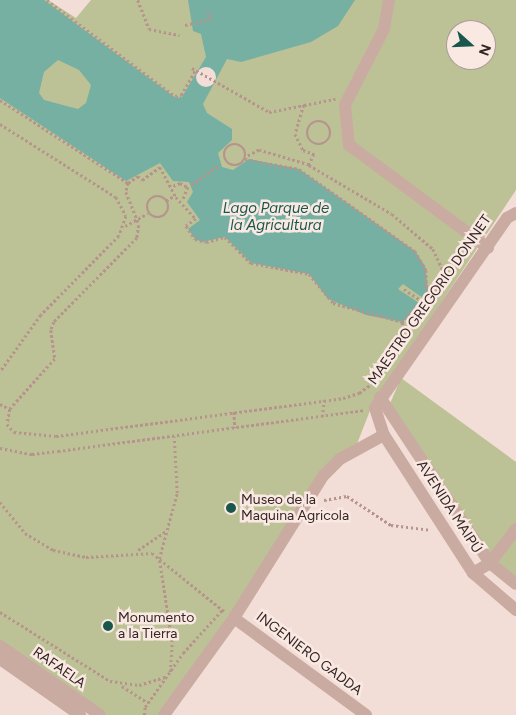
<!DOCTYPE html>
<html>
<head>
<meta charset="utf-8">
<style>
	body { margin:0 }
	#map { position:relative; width:516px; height:715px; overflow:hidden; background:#f2ded7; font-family:Figtree,sans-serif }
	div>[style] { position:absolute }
	.green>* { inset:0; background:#bdc196 }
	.water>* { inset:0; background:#75b0a3 }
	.pier>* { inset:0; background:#f2ded7 }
	.round { border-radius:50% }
	.path>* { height:2.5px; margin-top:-1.25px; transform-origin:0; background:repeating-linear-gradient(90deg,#b6948d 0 2.5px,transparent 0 5px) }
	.path>.ring { margin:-1.25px; padding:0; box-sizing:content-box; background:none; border:2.5px solid #b6948d; border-radius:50% }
	.street>* { height:12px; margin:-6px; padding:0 6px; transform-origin:6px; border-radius:6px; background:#caaba2 }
	.dots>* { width:14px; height:14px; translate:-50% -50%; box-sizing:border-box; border:2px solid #fae9e3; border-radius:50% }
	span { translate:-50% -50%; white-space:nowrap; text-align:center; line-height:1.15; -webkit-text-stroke:5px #fae9e3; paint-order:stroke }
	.street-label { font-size:14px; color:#342625 }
	.poi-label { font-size:14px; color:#342625 }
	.left { translate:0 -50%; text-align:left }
	.water-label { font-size:15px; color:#19574c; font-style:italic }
	.north { position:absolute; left:446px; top:20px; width:50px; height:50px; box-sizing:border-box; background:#fae9e3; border:1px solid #ab9b97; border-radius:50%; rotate:110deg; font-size:14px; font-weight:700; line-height:20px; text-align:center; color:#342625 }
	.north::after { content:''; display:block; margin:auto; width:18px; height:22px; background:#19574c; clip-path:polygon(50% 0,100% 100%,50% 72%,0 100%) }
</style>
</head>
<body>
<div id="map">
	<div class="green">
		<i style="clip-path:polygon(evenodd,0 0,48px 0,76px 18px,91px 0,516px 0,516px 190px,371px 408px,355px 449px,340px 459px,164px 715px,100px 715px,0 646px,0 0,456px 30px,486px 30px,486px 60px,456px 60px,456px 30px)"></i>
		<i style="clip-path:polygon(401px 378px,516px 462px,516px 582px,490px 563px,389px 406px)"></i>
	</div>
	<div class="water">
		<i style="clip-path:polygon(evenodd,0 0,44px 0,176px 98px,182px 97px,206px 57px,201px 34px,193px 31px,188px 0,355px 0,338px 26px,311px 42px,241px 62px,227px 59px,203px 104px,207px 113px,232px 129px,232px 140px,218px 153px,222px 167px,233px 170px,249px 159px,299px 169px,415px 251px,425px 266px,428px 289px,423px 298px,403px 284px,398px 289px,419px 303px,414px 313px,402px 322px,366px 315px,328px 299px,309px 274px,251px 263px,225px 237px,202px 242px,195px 239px,188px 229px,200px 220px,187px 202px,193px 192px,189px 182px,173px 181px,160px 163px,126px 181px,0 98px,0 0,58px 60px,79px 70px,91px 85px,86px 103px,78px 109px,44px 100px,39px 93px,44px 72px,58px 60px)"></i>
	</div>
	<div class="pier">
		<i class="round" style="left:196px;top:67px;width:20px;height:20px"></i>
	</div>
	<div class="path">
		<i style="left:47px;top:0;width:160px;rotate:36.9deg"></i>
		<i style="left:175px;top:96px;width:6px;rotate:-9deg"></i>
		<i style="left:181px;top:95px;width:28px;rotate:-60deg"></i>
		<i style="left:138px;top:0;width:31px;rotate:69deg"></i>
		<i style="left:149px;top:29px;width:31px;rotate:11deg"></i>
		<i style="left:185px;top:25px;width:26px;rotate:-13deg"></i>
		<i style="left:210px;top:19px;width:9px;rotate:-103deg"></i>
		<i style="left:192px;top:68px;width:89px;rotate:29.7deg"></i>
		<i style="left:269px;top:112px;width:36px;rotate:-11deg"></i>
		<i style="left:304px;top:105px;width:30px;rotate:107deg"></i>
		<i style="left:295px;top:134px;width:18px;rotate:63deg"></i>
		<i style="left:303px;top:150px;width:12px;rotate:20deg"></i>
		<i style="left:314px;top:154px;width:12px;rotate:114deg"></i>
		<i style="left:309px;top:165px;width:52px;rotate:-163.3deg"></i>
		<i style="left:259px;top:150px;width:15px;rotate:152deg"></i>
		<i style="left:0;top:100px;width:153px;rotate:33deg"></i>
		<i style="left:128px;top:183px;width:12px;rotate:-35deg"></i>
		<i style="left:138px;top:176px;width:6px;rotate:45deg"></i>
		<i style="left:142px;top:180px;width:22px;rotate:-36deg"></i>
		<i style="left:160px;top:167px;width:34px;rotate:62deg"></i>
		<i style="left:176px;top:197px;width:30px;rotate:48deg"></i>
		<i style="left:196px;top:219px;width:12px;rotate:145deg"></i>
		<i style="left:186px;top:226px;width:16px;rotate:55deg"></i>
		<i style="left:195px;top:239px;width:11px;rotate:15deg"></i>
		<i style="left:206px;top:242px;width:20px;rotate:-15deg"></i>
		<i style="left:225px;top:237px;width:37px;rotate:45deg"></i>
		<i style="left:251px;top:263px;width:59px;rotate:10.7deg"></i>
		<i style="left:309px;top:274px;width:38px;rotate:50deg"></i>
		<i style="left:333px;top:303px;width:73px;rotate:15.2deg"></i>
		<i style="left:403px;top:322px;width:24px;rotate:95deg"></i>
		<i style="left:304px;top:105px;width:32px;rotate:-11deg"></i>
		<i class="ring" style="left:307px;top:121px;width:21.5px;height:21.5px"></i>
		<i style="left:0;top:124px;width:137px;rotate:32.2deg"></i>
		<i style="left:116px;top:197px;width:21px;rotate:62deg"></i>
		<i style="left:126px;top:216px;width:21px;rotate:109deg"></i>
		<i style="left:119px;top:236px;width:111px;rotate:134.6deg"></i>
		<i style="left:41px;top:315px;width:70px;rotate:125.7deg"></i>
		<i class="ring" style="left:224px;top:144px;width:19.5px;height:19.5px"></i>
		<i style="left:245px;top:159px;width:55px;rotate:10.5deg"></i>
		<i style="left:299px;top:169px;width:142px;rotate:35.3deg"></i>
		<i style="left:415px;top:251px;width:22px;rotate:60deg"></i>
		<i style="left:426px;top:270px;width:25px;rotate:88deg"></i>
		<i style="left:427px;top:295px;width:36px;rotate:132deg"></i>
		<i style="left:309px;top:165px;width:96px;rotate:30.6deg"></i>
		<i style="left:392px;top:214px;width:54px;rotate:40.5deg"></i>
		<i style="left:433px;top:249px;width:23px;rotate:65deg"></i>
		<i style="left:443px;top:270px;width:21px;rotate:104deg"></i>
		<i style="left:438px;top:290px;width:44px;rotate:123deg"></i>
		<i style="left:128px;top:183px;width:9px;rotate:103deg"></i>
		<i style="left:126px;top:192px;width:35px;rotate:68deg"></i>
		<i style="left:139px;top:225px;width:13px;rotate:99deg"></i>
		<i style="left:137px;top:238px;width:118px;rotate:134.7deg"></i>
		<i style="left:54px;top:322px;width:9px;rotate:111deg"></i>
		<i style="left:51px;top:330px;width:29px;rotate:82deg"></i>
		<i style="left:55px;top:359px;width:67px;rotate:132deg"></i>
		<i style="left:10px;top:409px;width:15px;rotate:101deg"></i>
		<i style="left:7px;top:424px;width:11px;rotate:49deg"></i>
		<i style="left:14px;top:432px;width:42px;rotate:5.4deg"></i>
		<i style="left:56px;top:436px;width:290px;rotate:-7.5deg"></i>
		<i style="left:343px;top:398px;width:17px;rotate:-17deg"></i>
		<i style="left:359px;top:393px;width:24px;rotate:-36deg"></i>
		<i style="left:191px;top:185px;width:35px;rotate:-35deg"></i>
		<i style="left:173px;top:186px;width:8px;rotate:-23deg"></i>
		<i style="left:180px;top:183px;width:9px;rotate:27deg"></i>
		<i style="left:188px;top:187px;width:14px;rotate:111deg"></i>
		<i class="ring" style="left:147px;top:196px;width:19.5px;height:19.5px"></i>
		<i style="left:166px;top:201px;width:11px;rotate:-34deg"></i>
		<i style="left:125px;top:226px;width:26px;rotate:-29deg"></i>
		<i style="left:404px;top:289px;width:23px;rotate:34deg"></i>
		<i style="left:385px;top:368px;width:15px;rotate:-53deg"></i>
		<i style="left:0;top:404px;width:11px;rotate:27deg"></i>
		<i style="left:234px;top:412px;width:16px;rotate:86deg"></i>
		<i style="left:322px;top:417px;width:17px;rotate:-83deg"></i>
		<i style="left:0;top:448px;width:33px;rotate:11deg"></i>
		<i style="left:32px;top:454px;width:26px;rotate:-7deg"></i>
		<i style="left:58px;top:451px;width:309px;rotate:-7.6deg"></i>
		<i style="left:324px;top:500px;width:23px;rotate:-10deg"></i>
		<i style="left:347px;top:496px;width:53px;rotate:33.4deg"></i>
		<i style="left:391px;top:525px;width:38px;rotate:7deg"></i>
		<i style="left:0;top:502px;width:40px;rotate:51deg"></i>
		<i style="left:25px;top:533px;width:33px;rotate:31deg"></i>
		<i style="left:53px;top:550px;width:34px;rotate:12deg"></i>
		<i style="left:86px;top:557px;width:66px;rotate:-3.5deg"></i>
		<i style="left:152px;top:553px;width:94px;rotate:38.9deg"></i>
		<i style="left:138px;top:550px;width:34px;rotate:-34deg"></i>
		<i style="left:0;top:612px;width:130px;rotate:32.1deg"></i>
		<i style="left:110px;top:681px;width:29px;rotate:8deg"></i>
		<i style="left:139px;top:685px;width:28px;rotate:-17deg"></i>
		<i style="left:170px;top:672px;width:30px;rotate:-86deg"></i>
		<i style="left:172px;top:642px;width:84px;rotate:-98.9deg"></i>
		<i style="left:159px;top:559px;width:68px;rotate:-74.7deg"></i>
		<i style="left:177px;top:493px;width:56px;rotate:-93.1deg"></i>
		<i style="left:122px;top:686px;width:31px;rotate:33deg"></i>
		<i style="left:144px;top:715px;width:8px;rotate:-83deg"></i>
		<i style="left:145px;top:707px;width:66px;rotate:-54.9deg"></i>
		<i style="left:183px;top:653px;width:58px;rotate:-47.8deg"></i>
	</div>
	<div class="street">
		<i style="left:389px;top:0;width:29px;rotate:100deg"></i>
		<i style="left:384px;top:29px;width:85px;rotate:117.2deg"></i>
		<i style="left:345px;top:105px;width:40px;rotate:84.3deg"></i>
		<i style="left:349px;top:145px;width:173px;rotate:36.5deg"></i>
		<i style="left:516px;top:213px;width:10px;rotate:151deg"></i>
		<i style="left:507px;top:218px;width:231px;rotate:124.8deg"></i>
		<i style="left:375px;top:408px;width:28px;rotate:72deg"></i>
		<i style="left:384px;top:435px;width:164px;rotate:57.2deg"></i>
		<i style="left:473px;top:573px;width:57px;rotate:40.7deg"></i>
		<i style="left:380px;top:397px;width:199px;rotate:56.5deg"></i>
		<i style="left:490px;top:563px;width:33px;rotate:39deg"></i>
		<i style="left:473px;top:573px;width:20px;rotate:-30deg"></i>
		<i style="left:490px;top:563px;width:43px;rotate:-52.6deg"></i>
		<i style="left:234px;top:618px;width:164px;rotate:36.3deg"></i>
		<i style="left:0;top:646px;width:121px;rotate:34.6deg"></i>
		<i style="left:0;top:659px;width:98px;rotate:35deg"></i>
		<i style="left:164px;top:715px;width:120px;rotate:-54.2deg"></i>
		<i style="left:234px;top:618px;width:168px;rotate:-57.9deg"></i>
		<i style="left:323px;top:476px;width:24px;rotate:-45deg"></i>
		<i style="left:340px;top:459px;width:50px;rotate:-28.6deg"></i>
	</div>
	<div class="dots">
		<i style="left:231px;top:508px;background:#19574c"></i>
		<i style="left:108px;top:626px;background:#19574c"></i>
	</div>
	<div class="street-label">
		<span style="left:430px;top:300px;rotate:-55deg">MAESTRO GREGORIO DONNET</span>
		<span style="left:449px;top:507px;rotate:57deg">AVENIDA MAIPÚ</span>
		<span style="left:309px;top:654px;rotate:37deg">INGENIERO GADDA</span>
		<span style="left:59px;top:668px;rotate:35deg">RAFAELA</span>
	</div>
	<div class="poi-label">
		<span class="left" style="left:241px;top:508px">Museo de la<br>Maquina Agricola</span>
		<span class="left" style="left:118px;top:626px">Monumento<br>a la Tierra</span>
	</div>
	<div class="water-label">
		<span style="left:276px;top:217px">Lago Parque de<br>la Agricultura</span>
	</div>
	<div class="north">N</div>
</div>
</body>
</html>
